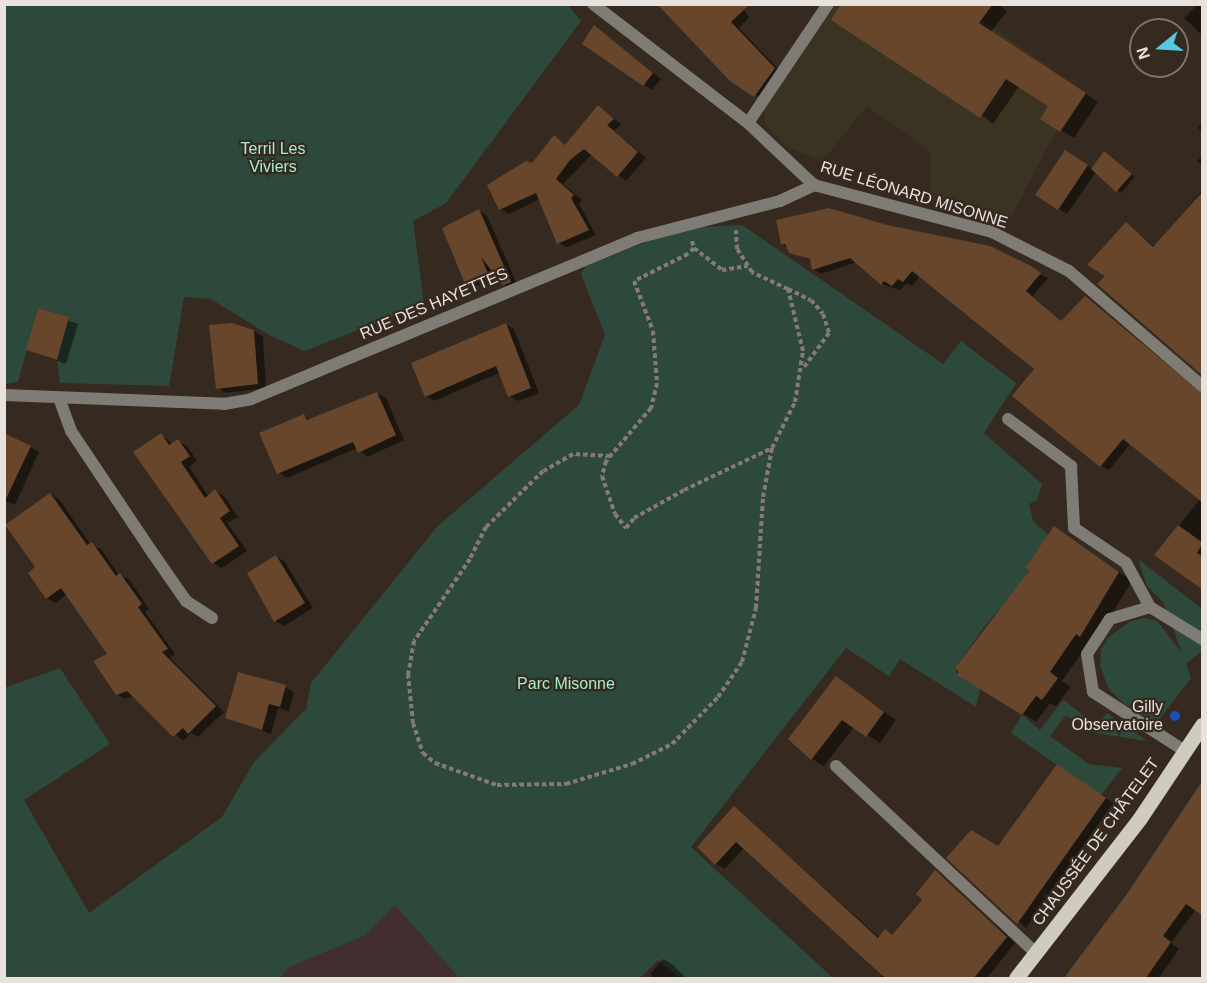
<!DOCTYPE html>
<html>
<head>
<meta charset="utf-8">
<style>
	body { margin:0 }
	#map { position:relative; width:1207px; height:983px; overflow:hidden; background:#362a20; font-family:Arial,sans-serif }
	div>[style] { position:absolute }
	.industrial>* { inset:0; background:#3b3322 }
	.education>* { inset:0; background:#422e2f }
	.green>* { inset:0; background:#2d493c }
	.shadow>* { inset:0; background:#0007 }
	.building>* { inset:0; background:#67462b }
	.path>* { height:4px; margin-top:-2px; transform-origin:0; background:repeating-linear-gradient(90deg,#857b72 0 4.5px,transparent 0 7.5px) }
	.service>* { height:12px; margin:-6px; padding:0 6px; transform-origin:6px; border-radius:6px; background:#7e7c75 }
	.minor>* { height:12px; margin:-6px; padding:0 6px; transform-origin:6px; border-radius:6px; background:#7e7c75 }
	.primary>* { height:15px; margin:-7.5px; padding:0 7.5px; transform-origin:7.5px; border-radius:7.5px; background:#d0ccbd }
	.dots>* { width:16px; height:16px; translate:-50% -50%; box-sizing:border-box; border:3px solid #362a20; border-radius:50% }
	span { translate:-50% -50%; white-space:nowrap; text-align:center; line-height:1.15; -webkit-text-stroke:4.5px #362a20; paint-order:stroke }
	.park-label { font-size:16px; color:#a1efcc }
	.street-label { font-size:16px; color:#e9e1db }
	.poi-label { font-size:16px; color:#e9e1db }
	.right { translate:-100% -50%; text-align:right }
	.frame { position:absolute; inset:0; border:6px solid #e9e1db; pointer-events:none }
	.north { position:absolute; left:1129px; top:18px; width:60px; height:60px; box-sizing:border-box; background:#362a20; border:2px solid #7e736b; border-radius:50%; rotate:252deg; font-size:16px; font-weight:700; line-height:24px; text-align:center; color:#e9e1db }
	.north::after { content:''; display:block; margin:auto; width:21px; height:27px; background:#56c9e0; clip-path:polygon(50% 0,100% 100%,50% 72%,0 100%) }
</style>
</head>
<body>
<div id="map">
	<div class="industrial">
		<i style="clip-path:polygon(832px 4px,961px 5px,1078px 88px,1008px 223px,930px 200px,931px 152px,867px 106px,822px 161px,787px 147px,765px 124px,764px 99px)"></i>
	</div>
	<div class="education">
		<i style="clip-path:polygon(395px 905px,459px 978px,281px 978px,289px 967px,364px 936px)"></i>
	</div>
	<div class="green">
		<i style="clip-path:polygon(567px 4px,581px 21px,446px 203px,413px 221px,424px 304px,305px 351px,269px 335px,211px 299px,184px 297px,169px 386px,60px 383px,57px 360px,69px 317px,38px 308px,18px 382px,5px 384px,5px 5px)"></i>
		<i style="clip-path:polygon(742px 225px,943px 364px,961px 341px,1016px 383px,984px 433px,1042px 484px,1037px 500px,1029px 504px,1033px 521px,1048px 535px,1025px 568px,1028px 571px,1025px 581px,984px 627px,955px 668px,958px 675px,980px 689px,976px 707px,900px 659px,889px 676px,846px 648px,691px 847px,833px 978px,680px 978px,658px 960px,640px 978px,459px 978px,395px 905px,364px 936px,289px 967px,281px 978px,5px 978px,4px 688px,60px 668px,110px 744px,24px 800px,89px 913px,222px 817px,254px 762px,306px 709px,311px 683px,437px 527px,579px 405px,605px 335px,581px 274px,586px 266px,654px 239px,703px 227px)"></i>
		<i style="clip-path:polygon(1138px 559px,1202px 609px,1202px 651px,1186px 664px,1191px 678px,1157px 723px,1123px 703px,1108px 688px,1100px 665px,1101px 649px,1109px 637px,1131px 621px,1144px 618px,1157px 621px,1182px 653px,1163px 602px,1147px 586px)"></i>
		<i style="clip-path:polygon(1063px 700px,1097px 725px,1107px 713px,1147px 741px,1095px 733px,1066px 715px,1050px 736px,1089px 764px,1122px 768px,1101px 795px,1011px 733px,1022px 715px,1040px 730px)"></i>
	</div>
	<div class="shadow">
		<i style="clip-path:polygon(658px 4px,741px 4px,749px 18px,739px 28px,783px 74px,763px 101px)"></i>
		<i style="clip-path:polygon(843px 4px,998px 4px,1007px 11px,991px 32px,1098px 102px,1074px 138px,1061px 130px,1050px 106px,1019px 86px,993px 124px)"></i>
		<i style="clip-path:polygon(1198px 4px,1202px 7px,1202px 35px,1184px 18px)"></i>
		<i style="clip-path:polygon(595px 27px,661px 79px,652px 90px,644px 85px)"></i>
		<i style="clip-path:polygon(599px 107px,621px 124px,614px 131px,646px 158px,626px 181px,592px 154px,563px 184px,582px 200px,579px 204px,596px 235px,567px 247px,558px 243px,540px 199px,509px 214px,500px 209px,554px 137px,566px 145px)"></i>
		<i style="clip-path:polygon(1202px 123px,1202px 132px,1198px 128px)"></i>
		<i style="clip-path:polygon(1108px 155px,1135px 177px,1121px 193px,1096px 172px,1067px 214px,1037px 195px,1075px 157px,1093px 169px)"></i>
		<i style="clip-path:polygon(1202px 156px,1202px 166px,1197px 161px)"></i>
		<i style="clip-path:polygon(1202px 190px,1202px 374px,1107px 276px,1126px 224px,1155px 247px)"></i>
		<i style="clip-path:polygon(479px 211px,487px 216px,518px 286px,512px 289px,504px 284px,491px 269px,495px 278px,474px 287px,466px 283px)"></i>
		<i style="clip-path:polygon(887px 227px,989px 248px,1040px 274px,1048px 278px,1033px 296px,1062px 322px,1086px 298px,1202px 395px,1202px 589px,1156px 555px,1200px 499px,1130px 444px,1109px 470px,1101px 466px,1036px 369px,920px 276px,912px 286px,907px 283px,900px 290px,882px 284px,857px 262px,821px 274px,813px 269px,812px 261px,790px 252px,782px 243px)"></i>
		<i style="clip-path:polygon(39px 310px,78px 324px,66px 364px,27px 350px)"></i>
		<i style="clip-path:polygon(506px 324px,514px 329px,539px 393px,518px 401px,509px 396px,499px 373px,434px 401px,426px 396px)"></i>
		<i style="clip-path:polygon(254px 331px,263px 337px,266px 388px,226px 393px,218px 388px)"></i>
		<i style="clip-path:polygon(377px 393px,386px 398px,404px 440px,367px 457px,357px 448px,287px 478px,279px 473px,261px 434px,304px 416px,312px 420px)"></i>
		<i style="clip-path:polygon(161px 435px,173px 444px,178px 441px,187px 446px,197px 461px,189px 467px,209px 497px,215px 491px,224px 496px,238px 517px,227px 523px,247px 551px,222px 568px,213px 563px)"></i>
		<i style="clip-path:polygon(30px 447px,39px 452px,15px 505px,4px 501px)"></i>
		<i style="clip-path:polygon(50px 494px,59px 499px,91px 545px,101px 549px,119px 575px,129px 579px,149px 609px,145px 612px,175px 654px,170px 658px,224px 712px,198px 737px,191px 733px,183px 741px,134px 696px,125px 699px,117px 694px,109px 654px,67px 594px,56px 603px,47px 598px,37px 568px)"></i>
		<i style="clip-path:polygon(1068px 536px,1132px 581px,1094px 643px,1090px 641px,1062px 681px,1071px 687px,1056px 706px,1050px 703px,1036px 722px,959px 674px)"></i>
		<i style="clip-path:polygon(276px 556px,285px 562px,313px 608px,284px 626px,275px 621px)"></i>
		<i style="clip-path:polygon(836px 678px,896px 720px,880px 743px,854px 727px,824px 766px,812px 759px)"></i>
		<i style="clip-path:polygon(285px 687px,294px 692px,289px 711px,278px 708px,271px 734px,226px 717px)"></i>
		<i style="clip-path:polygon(1066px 771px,1113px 803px,1026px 928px,948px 858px,998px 848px)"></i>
		<i style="clip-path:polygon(1202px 782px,1196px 909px,1171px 943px,1179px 949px,1159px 978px,1066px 978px,1128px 894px)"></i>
		<i style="clip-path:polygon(734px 808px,880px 938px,886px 931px,893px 935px,924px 900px,936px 872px,1015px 943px,987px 978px,879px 978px,883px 975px,744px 848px,725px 869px,716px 864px)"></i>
		<i style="clip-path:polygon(663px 959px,672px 964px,686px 978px,655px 978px,650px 974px)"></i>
	</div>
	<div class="building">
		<i style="clip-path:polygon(657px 4px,750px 4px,731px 22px,775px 68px,754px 97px,730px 81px)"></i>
		<i style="clip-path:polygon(841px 4px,993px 4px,979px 23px,1086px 93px,1060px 132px,1040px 119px,1048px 106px,1006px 79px,980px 118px,831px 20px)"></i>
		<i style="clip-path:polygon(594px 25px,653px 73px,643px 86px,582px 44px)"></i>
		<i style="clip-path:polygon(598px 105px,614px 119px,607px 125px,638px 152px,617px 177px,584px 149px,570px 160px,556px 179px,574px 195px,571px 198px,589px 230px,557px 244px,536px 193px,499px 210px,487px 185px,526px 161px,532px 163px,554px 135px,565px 145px)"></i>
		<i style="clip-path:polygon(1065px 150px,1088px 165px,1058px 210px,1035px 195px)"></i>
		<i style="clip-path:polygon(1104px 151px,1132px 174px,1116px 192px,1091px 169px)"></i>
		<i style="clip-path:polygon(1203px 191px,1203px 376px,1097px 284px,1105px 276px,1087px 265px,1126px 222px,1153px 247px)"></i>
		<i style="clip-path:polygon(829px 208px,887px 225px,990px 246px,1031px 266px,1041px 273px,1026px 291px,1061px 321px,1085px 296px,1203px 394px,1203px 503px,1123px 439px,1100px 467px,1012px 396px,1034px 369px,912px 271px,903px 282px,898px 279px,892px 286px,884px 281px,881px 285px,850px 258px,812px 270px,810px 259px,789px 253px,785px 244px,781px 244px,776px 220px)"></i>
		<i style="clip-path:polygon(479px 209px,511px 282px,503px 285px,481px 257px,488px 274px,465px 284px,442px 228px)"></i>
		<i style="clip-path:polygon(38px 308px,69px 317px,57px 360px,26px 350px)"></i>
		<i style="clip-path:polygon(232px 323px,254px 330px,258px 384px,216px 389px,209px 325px)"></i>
		<i style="clip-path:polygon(506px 323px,531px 388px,508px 397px,496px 366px,425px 397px,411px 363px)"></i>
		<i style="clip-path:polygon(377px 392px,396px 435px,358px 453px,353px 442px,277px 474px,259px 433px,304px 414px,307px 420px)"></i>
		<i style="clip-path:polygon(4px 433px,31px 446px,4px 503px)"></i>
		<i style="clip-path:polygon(161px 433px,169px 445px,178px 439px,190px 456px,181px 462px,205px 498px,215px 489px,230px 511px,220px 518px,239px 546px,212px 564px,133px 452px)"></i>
		<i style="clip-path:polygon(50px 493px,87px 545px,92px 542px,116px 576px,120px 573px,142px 604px,138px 607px,168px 649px,162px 652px,216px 706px,188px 734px,183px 728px,173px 737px,127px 691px,116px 695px,93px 661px,107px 654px,61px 588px,46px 599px,28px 573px,35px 567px,5px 525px)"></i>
		<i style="clip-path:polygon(1178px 525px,1203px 543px,1197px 553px,1203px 557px,1203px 590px,1154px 555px)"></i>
		<i style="clip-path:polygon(1054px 526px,1119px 572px,1080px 637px,1076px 634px,1050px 672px,1058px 678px,1042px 700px,1036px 696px,1022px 715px,957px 675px,959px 672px,955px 668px,1029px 571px,1025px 568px)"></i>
		<i style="clip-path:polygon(276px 555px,305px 603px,274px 622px,247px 573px)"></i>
		<i style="clip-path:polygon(238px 672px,286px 685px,280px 707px,269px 704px,262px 730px,225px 718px)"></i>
		<i style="clip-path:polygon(836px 676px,884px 712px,866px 737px,842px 720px,811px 760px,788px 739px)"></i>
		<i style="clip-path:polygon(1057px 764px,1106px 798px,1017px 924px,946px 858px,971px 830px,998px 846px)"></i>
		<i style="clip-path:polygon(1203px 780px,1203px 916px,1186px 904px,1163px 936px,1171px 942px,1146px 978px,1064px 978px,1127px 894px)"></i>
		<i style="clip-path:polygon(734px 806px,878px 938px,885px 929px,892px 935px,922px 900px,916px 894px,935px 870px,1007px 937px,974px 978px,885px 978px,736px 842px,715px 865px,697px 847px)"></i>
	</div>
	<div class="path">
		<i style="left:692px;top:241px;width:7px;rotate:74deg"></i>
		<i style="left:694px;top:248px;width:8px;rotate:135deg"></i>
		<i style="left:688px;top:254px;width:60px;rotate:153.4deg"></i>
		<i style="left:634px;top:281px;width:53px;rotate:69.2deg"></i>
		<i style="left:653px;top:331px;width:52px;rotate:85.6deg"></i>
		<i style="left:657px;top:383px;width:26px;rotate:103deg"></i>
		<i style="left:651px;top:408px;width:70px;rotate:130.3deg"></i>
		<i style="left:606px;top:461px;width:16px;rotate:105deg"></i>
		<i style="left:602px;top:476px;width:40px;rotate:71.1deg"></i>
		<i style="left:615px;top:514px;width:18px;rotate:52deg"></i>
		<i style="left:626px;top:528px;width:13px;rotate:-51deg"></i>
		<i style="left:634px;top:518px;width:57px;rotate:-29.2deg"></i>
		<i style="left:684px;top:490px;width:98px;rotate:-25.5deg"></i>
		<i style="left:772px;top:448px;width:51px;rotate:-63.4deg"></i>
		<i style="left:795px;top:402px;width:52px;rotate:-81.1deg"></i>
		<i style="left:803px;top:351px;width:64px;rotate:-103.6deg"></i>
		<i style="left:788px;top:289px;width:40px;rotate:-155deg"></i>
		<i style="left:752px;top:272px;width:27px;rotate:-123deg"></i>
		<i style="left:737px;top:249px;width:19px;rotate:-93deg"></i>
		<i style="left:694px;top:248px;width:36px;rotate:38deg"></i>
		<i style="left:722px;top:270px;width:26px;rotate:-9deg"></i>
		<i style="left:788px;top:289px;width:25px;rotate:26deg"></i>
		<i style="left:811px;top:300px;width:18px;rotate:49deg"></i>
		<i style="left:823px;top:314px;width:20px;rotate:72deg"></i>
		<i style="left:829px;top:333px;width:42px;rotate:126.3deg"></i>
		<i style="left:610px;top:456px;width:37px;rotate:-177deg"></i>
		<i style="left:573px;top:454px;width:34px;rotate:150deg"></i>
		<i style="left:543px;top:471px;width:80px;rotate:135.5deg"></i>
		<i style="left:486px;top:527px;width:36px;rotate:117deg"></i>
		<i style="left:470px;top:559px;width:99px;rotate:124.3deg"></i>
		<i style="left:414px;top:641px;width:34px;rotate:100deg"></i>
		<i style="left:408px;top:674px;width:49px;rotate:84.2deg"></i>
		<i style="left:413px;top:723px;width:32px;rotate:72deg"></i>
		<i style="left:423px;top:753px;width:16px;rotate:40deg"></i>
		<i style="left:435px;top:763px;width:66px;rotate:19.5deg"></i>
		<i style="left:497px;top:785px;width:69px;rotate:-0.8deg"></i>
		<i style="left:566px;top:784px;width:69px;rotate:-16.9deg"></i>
		<i style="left:632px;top:764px;width:45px;rotate:-26.6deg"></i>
		<i style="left:672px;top:744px;width:66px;rotate:-45.6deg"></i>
		<i style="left:718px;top:697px;width:42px;rotate:-55.6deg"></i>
		<i style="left:742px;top:662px;width:56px;rotate:-75.5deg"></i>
		<i style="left:756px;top:608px;width:111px;rotate:-86.4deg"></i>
		<i style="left:763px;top:497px;width:50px;rotate:-79.6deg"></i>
	</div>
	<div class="service">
		<i style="left:1008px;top:419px;width:79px;rotate:36.7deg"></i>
		<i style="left:1071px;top:466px;width:62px;rotate:87.2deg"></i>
		<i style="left:1074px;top:528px;width:63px;rotate:33.9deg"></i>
		<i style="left:1126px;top:563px;width:50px;rotate:61.4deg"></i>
		<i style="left:1185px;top:751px;width:109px;rotate:-147.3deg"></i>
		<i style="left:1093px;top:692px;width:38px;rotate:-99deg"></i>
		<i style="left:1087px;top:654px;width:42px;rotate:-56.7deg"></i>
		<i style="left:1110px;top:619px;width:42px;rotate:-16.7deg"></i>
		<i style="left:1150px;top:607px;width:61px;rotate:31.6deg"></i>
		<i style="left:836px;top:766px;width:274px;rotate:43.1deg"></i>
	</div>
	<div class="minor">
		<i style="left:593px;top:4px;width:195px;rotate:37.5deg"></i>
		<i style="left:748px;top:123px;width:91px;rotate:43.2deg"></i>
		<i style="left:814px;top:185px;width:184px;rotate:14.8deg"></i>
		<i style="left:992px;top:232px;width:86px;rotate:26.9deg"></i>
		<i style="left:1069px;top:271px;width:176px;rotate:40.8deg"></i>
		<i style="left:748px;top:123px;width:143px;rotate:-56.1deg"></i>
		<i style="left:4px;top:395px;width:220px;rotate:2.3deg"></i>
		<i style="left:224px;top:404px;width:27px;rotate:-10deg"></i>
		<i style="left:251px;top:399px;width:418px;rotate:-22.6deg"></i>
		<i style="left:637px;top:238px;width:148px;rotate:-14.5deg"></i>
		<i style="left:780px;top:201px;width:38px;rotate:-25deg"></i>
		<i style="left:59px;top:398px;width:35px;rotate:70deg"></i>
		<i style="left:71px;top:431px;width:146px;rotate:56.2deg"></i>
		<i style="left:152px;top:552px;width:60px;rotate:55.2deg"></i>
		<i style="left:186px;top:601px;width:31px;rotate:33deg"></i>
	</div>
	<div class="primary">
		<i style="left:1016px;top:978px;width:202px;rotate:-52.2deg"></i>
		<i style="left:1140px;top:818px;width:112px;rotate:-56.3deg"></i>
	</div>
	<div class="dots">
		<i style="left:1175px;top:716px;background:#1a4fb4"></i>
	</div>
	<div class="park-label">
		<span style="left:273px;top:158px">Terril Les<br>Viviers</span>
		<span style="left:566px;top:684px">Parc Misonne</span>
	</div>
	<div class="street-label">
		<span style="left:914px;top:195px;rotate:17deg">RUE LÉONARD MISONNE</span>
		<span style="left:434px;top:304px;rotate:-23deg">RUE DES HAYETTES</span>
		<span style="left:1096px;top:842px;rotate:-54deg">CHAUSSÉE DE CHÂTELET</span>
	</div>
	<div class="poi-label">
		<span class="right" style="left:1163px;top:716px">Gilly<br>Observatoire</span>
	</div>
	<div class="frame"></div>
	<div class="north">N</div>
</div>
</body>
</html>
